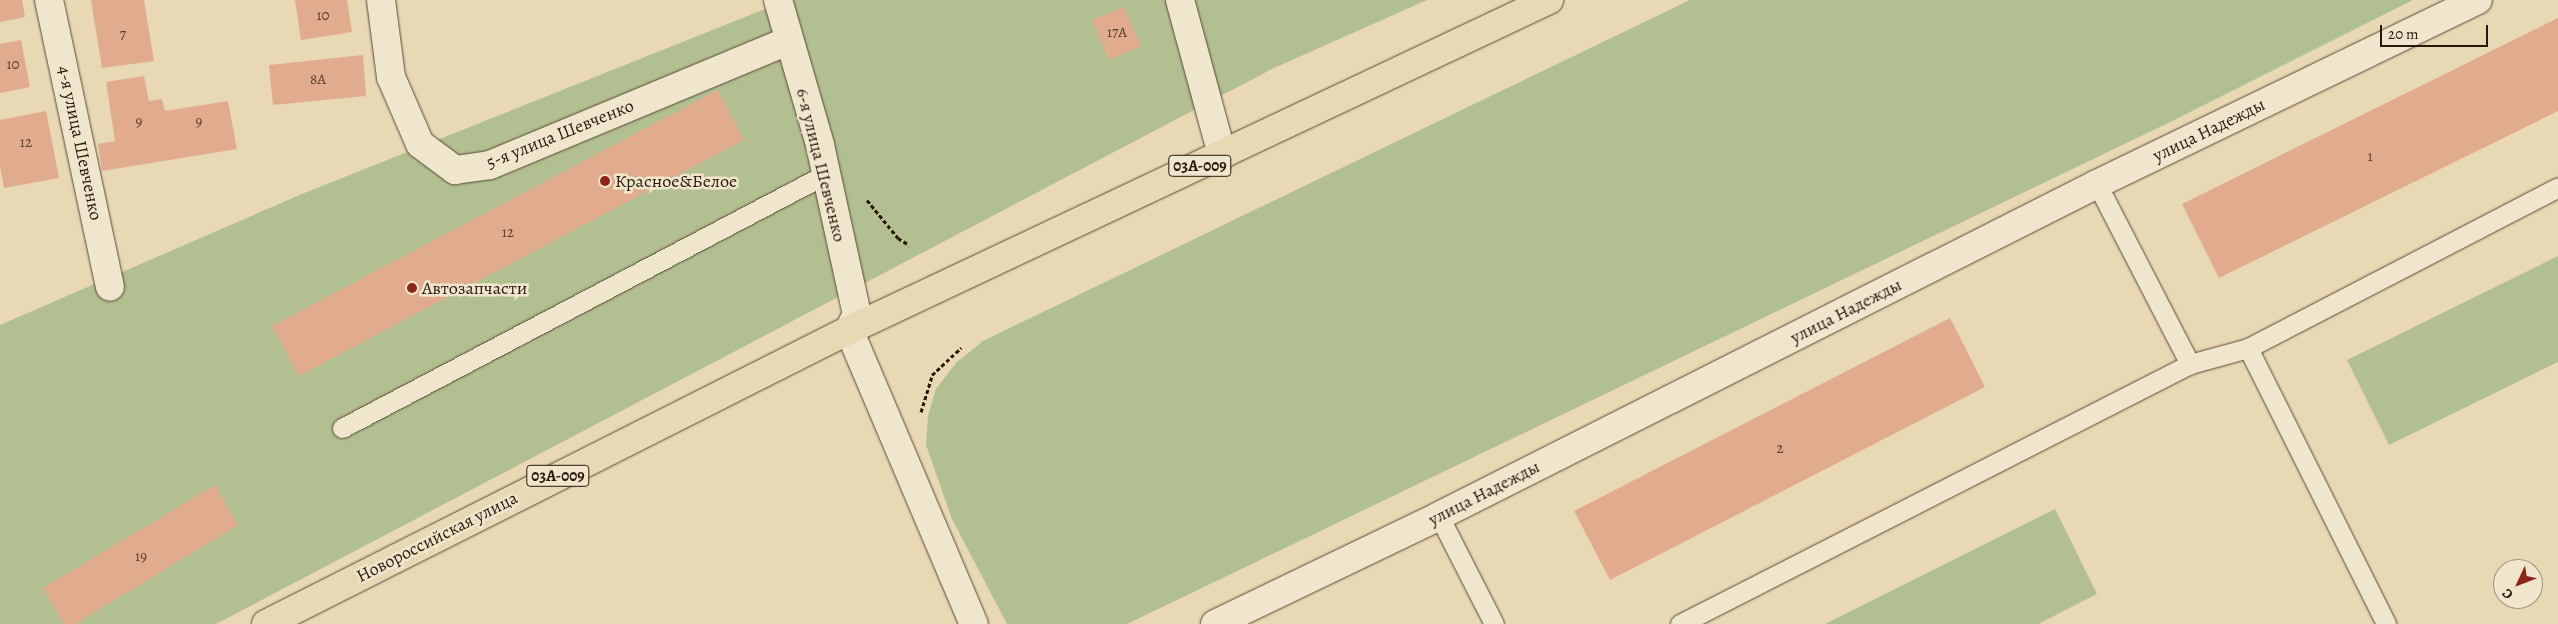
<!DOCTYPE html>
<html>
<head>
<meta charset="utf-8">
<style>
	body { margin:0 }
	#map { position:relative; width:2558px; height:624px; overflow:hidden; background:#e8d8b4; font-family:Alegreya,serif }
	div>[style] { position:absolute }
	.green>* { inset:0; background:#b2bf90 }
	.building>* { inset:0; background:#e1ac8d }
	.path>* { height:3px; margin-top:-1.5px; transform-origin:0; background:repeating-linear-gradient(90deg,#29180a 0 4px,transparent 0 6.5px) }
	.roads { filter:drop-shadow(0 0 1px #594834) drop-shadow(0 0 1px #594834) }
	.service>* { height:19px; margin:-9.5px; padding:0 9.5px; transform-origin:9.5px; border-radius:9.5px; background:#f0e6ce }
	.minor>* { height:28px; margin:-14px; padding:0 14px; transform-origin:14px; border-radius:14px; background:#f0e6ce }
	.primary>* { height:28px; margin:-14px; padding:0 14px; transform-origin:14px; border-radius:14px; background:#e8d8b4 }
	.dots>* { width:14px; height:14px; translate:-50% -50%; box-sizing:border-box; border:2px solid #f0e6ce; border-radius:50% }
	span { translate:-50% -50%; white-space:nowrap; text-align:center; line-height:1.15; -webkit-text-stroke:5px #f0e6ce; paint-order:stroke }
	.number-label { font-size:15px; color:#573d2b }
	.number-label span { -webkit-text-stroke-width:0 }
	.shield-label span { padding:1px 4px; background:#f0e6ce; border:1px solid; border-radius:4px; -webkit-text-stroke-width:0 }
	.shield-label { font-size:16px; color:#29180a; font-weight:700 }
	.street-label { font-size:18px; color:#29180a }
	.poi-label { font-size:18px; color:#29180a }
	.left { translate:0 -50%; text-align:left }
	.north { position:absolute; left:2493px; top:559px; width:50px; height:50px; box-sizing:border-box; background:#f0e6ce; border:1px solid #a09480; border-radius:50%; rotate:227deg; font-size:14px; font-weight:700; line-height:20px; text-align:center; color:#29180a }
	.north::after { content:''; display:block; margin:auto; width:18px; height:22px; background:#8f2418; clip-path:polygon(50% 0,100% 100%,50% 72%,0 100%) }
	.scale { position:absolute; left:2380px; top:25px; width:108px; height:22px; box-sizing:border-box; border:2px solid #29180a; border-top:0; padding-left:6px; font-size:15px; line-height:18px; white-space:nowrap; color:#29180a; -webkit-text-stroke:4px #f0e6ce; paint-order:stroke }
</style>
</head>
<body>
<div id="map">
	<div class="green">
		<i style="clip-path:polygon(788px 0,1427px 0,1274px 68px,216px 624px,0 624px,0 325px,302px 194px)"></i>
		<i style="clip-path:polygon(1690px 0,2413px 0,2166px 124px,1127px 624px,1007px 624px,952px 519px,926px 445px,928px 416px,936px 389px,956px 363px,983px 341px)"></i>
		<i style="clip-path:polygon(2558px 256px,2558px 362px,2389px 445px,2347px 360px)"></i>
		<i style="clip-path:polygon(2055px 509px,2097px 594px,2038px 624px,1825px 624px)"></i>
	</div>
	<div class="building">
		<i style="clip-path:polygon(0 0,22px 0,25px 17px,0 22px)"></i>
		<i style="clip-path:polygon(91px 0,144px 0,154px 61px,102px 68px)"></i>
		<i style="clip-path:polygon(295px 0,347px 0,352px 32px,301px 40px)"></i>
		<i style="clip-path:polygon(1124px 7px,1141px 46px,1109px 60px,1092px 20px)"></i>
		<i style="clip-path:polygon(2558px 18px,2558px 111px,2219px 278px,2182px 204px)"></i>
		<i style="clip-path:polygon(21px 40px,30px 87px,0 93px,0 44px)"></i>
		<i style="clip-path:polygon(363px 55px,366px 96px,273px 105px,269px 65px)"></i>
		<i style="clip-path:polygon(144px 76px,149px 101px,162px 99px,165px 111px,228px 101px,237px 149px,102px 171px,98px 144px,115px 141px,106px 82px)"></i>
		<i style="clip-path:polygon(718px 90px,744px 140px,299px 376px,272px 326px)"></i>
		<i style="clip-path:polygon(46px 111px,59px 178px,4px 188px,0 166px,0 120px)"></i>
		<i style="clip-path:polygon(1950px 318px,1985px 387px,1610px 580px,1574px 511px)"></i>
		<i style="clip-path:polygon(215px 485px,238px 525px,75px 624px,64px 624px,43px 588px)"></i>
	</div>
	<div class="path">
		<i style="left:867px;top:200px;width:49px;rotate:50.8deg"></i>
		<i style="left:898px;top:238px;width:13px;rotate:32deg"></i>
		<i style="left:921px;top:412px;width:39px;rotate:-73deg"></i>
		<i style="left:932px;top:375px;width:40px;rotate:-43deg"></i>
	</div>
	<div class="roads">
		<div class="service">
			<i style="left:2097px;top:184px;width:203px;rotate:62.7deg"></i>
			<i style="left:2248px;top:348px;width:309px;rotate:63.4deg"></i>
			<i style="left:342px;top:428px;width:544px;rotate:-27.69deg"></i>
			<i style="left:1439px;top:516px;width:121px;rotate:63deg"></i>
			<i style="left:1680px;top:624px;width:572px;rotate:-27.01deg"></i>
			<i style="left:2190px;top:364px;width:60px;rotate:-15.4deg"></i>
			<i style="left:2248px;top:348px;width:349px;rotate:-27.4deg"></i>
		</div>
		<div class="minor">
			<i style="left:49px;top:0;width:293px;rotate:78deg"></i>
			<i style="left:381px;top:0;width:78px;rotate:82.6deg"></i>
			<i style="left:391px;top:77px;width:73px;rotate:66.6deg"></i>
			<i style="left:420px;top:144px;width:44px;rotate:36.6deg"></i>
			<i style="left:455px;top:170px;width:35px;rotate:-8deg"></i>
			<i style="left:490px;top:165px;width:323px;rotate:-22.6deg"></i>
			<i style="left:778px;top:0;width:151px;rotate:73.8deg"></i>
			<i style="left:820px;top:145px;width:173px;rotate:77.7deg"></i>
			<i style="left:857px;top:314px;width:18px;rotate:117deg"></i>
			<i style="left:849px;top:330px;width:319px;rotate:67deg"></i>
			<i style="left:1180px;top:0;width:161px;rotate:74.8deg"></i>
			<i style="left:1215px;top:624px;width:249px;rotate:-25.7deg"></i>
			<i style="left:1439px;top:516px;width:737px;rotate:-26.77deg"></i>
			<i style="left:2097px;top:184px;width:423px;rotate:-25.8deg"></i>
		</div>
		<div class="primary">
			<i style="left:266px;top:624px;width:653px;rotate:-26.76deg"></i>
			<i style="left:849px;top:330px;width:774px;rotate:-25.24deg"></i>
		</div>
	</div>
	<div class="dots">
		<i style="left:605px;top:181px;background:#8f2418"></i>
		<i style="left:412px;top:288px;background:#8f2418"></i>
	</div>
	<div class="number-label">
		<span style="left:323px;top:16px">10</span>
		<span style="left:1117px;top:33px">17А</span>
		<span style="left:123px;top:35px">7</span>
		<span style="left:13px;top:65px">10</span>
		<span style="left:318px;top:80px">8А</span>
		<span style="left:139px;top:122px">9</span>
		<span style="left:199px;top:122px">9</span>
		<span style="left:26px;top:143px">12</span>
		<span style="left:2370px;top:157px">1</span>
		<span style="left:508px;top:233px">12</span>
		<span style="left:1780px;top:449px">2</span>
		<span style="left:141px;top:557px">19</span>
	</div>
	<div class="shield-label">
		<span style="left:1200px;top:166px">03А-009</span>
		<span style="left:558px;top:476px">03А-009</span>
	</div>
	<div class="street-label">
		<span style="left:2209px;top:130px;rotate:-26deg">улица Надежды</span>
		<span style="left:560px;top:134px;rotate:-22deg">5-я улица Шевченко</span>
		<span style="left:80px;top:143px;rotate:78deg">4-я улица Шевченко</span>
		<span style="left:821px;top:165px;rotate:76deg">6-я улица Шевченко</span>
		<span style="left:1846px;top:311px;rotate:-27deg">улица Надежды</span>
		<span style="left:1484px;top:493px;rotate:-27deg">улица Надежды</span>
		<span style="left:437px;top:537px;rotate:-27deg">Новороссийская улица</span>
	</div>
	<div class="poi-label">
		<span class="left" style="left:615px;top:181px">Красное&amp;Белое</span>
		<span class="left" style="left:422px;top:288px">Автозапчасти</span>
	</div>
	<div class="north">С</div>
	<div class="scale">20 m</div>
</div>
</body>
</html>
